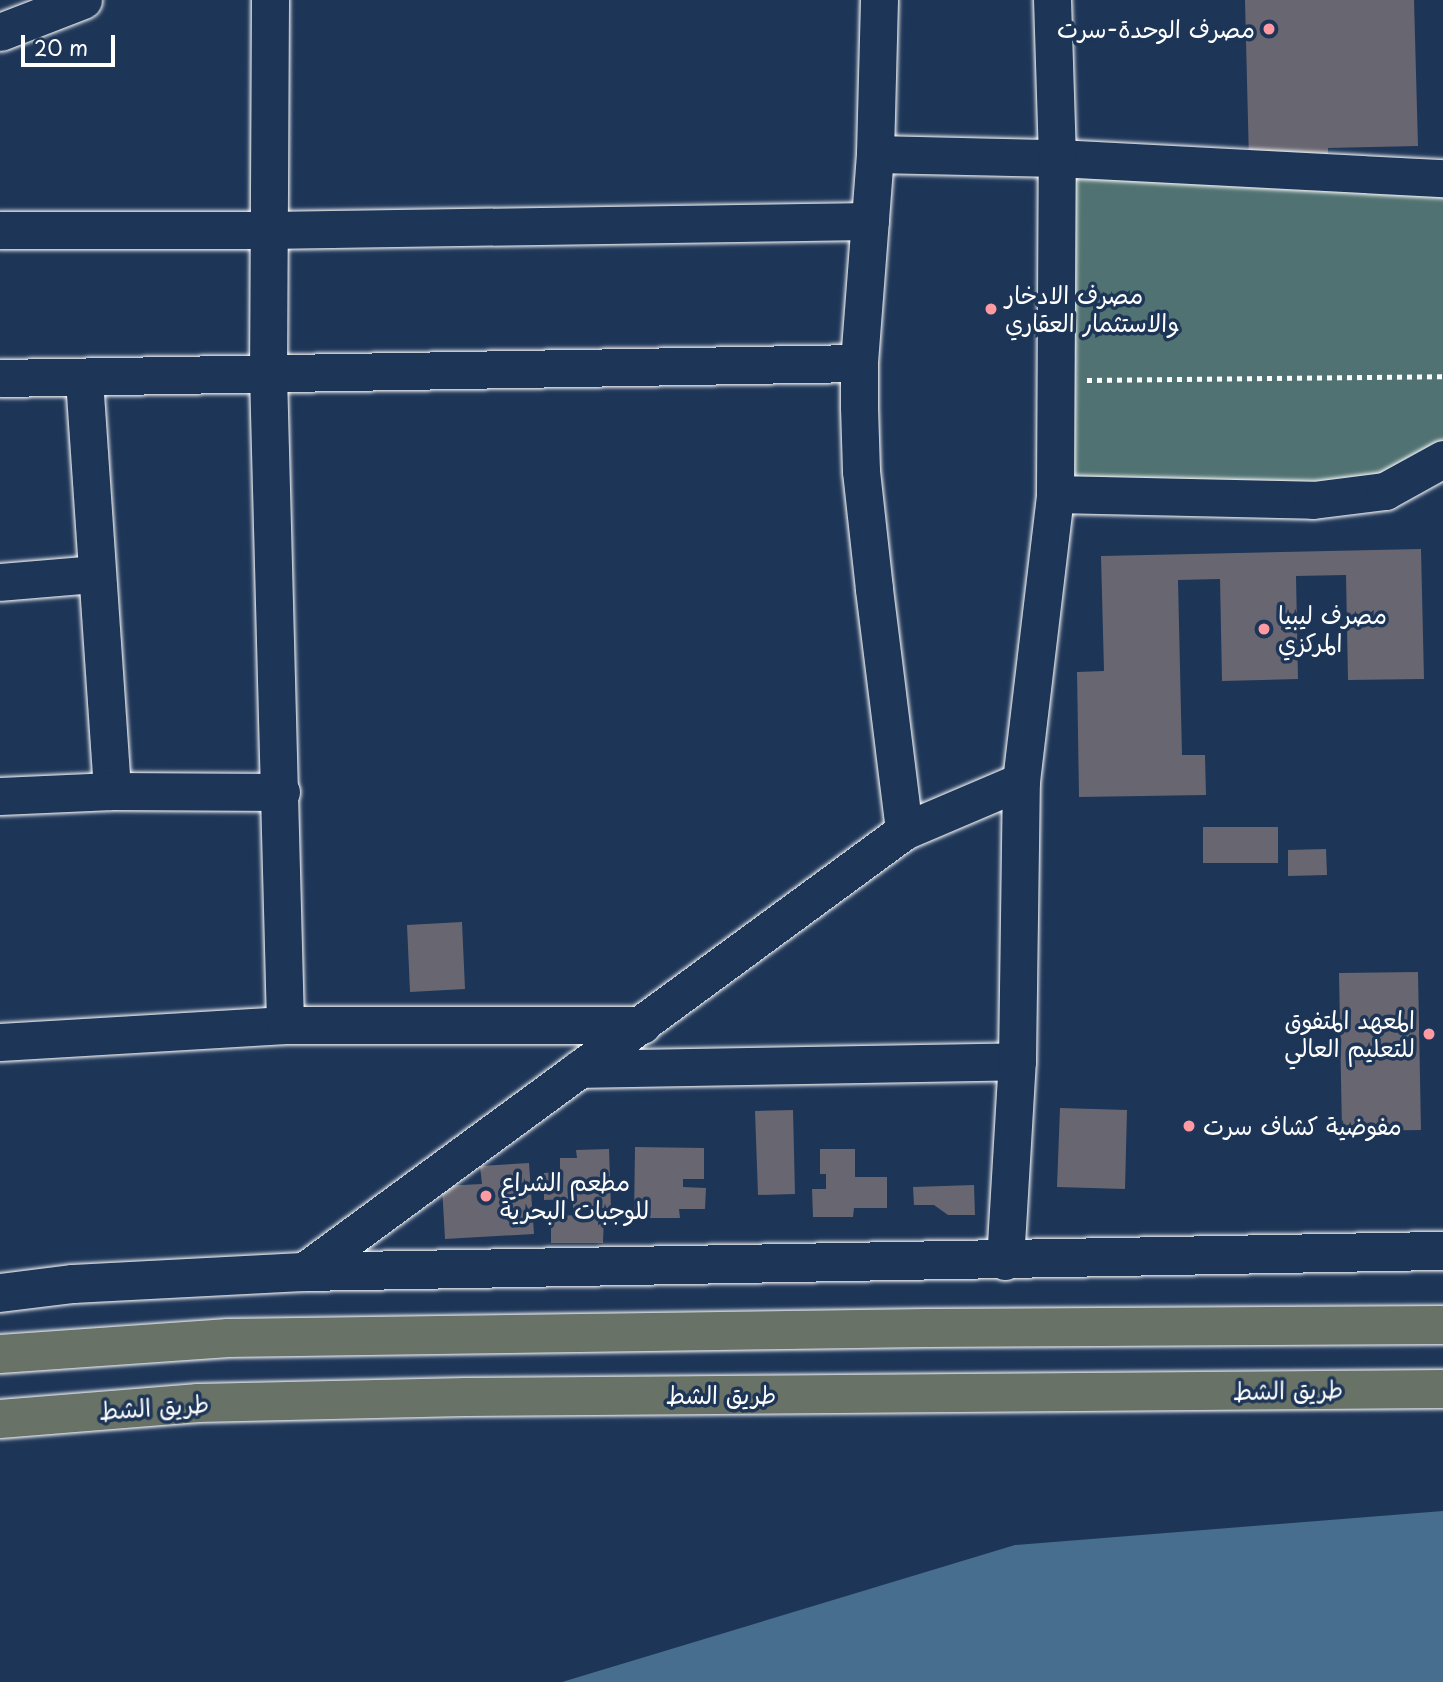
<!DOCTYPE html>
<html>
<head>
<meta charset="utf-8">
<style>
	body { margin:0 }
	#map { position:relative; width:1443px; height:1682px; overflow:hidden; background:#1d3557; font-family:"Playpen Sans","Playpen Sans Arabic",sans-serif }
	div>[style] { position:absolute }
	.green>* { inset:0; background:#517272 }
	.water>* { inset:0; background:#476d8f }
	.building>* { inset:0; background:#686671 }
	.path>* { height:4.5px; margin-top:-2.25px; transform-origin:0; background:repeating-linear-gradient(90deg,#fff 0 5px,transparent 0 10px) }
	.roads { filter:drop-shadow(0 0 2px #fff) drop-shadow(0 0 2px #fff) }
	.minor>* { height:37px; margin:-18.5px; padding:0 18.5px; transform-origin:18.5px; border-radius:18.5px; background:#1d3557 }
	.tertiary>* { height:38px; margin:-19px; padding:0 19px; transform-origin:19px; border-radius:19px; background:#1d3557 }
	.primary>* { height:38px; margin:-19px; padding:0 19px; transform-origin:19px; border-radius:19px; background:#697266 }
	.dots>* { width:19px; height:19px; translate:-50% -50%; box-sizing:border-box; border:4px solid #1d3557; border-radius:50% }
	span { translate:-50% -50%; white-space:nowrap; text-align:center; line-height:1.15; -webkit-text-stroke:7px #1d3557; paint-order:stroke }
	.poi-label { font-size:24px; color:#fff }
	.right { translate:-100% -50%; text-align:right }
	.left { translate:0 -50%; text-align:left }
	.street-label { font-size:24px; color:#fff }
	.scale { position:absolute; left:21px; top:35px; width:94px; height:32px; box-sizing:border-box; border:4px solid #fff; border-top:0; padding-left:9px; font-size:21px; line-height:24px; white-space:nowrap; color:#fff; -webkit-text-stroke:5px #1d3557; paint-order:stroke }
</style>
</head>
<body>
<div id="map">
	<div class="green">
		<i style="clip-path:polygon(1057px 158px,1443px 178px,1443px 459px,1385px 491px,1055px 494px)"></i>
	</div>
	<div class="water">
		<i style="clip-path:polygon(1443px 1511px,1443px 1682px,562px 1682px,1015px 1545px)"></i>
	</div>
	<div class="building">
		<i style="clip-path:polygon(1245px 0,1414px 0,1418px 146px,1328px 148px,1328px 160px,1249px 162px)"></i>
		<i style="clip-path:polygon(1421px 549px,1424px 679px,1348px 680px,1346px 575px,1296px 576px,1298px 679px,1222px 681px,1220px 579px,1178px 580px,1182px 755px,1205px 755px,1206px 795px,1079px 797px,1077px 672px,1104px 671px,1101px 556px)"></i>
		<i style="clip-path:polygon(1203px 827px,1278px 827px,1278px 863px,1203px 863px)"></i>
		<i style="clip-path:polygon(1326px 849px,1327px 875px,1288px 876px,1288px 850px)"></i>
		<i style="clip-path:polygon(462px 922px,465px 989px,410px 992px,407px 925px)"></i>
		<i style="clip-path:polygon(1418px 972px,1421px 1130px,1342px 1131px,1339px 973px)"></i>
		<i style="clip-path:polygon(1060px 1108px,1127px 1110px,1125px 1189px,1057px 1187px)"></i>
		<i style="clip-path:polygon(793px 1110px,795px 1194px,758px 1195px,755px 1111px)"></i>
		<i style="clip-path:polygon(635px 1147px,704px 1148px,704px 1179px,683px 1179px,683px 1187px,706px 1188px,705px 1209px,679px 1209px,680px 1218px,634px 1218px)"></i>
		<i style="clip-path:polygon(609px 1149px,611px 1208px,573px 1209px,573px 1199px,544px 1200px,544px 1173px,560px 1172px,560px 1158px,577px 1158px,576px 1150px)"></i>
		<i style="clip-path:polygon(820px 1149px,855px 1149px,855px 1177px,887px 1177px,887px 1208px,854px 1208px,853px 1217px,813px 1217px,812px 1189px,826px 1189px,826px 1174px,820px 1174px)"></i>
		<i style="clip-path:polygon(529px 1163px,534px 1234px,445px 1239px,442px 1186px,482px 1184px,480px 1166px)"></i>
		<i style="clip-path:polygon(974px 1185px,975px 1215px,948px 1215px,934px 1205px,914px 1205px,913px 1187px)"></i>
		<i style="clip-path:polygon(551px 1215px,604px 1216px,603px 1243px,551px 1243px)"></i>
	</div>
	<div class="path">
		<i style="left:1087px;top:380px;width:356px;rotate:-0.6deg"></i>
	</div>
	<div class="roads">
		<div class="minor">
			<i style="left:270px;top:0;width:374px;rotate:90.3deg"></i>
			<i style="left:268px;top:374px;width:651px;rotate:88.5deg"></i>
			<i style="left:879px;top:0;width:154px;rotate:91.5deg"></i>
			<i style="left:875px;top:154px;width:210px;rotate:94.4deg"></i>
			<i style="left:859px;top:363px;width:44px;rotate:90deg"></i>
			<i style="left:859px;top:407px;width:64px;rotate:88.2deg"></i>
			<i style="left:861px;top:471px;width:119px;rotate:83.7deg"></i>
			<i style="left:874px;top:589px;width:244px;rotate:82.9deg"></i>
			<i style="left:0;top:32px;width:89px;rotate:-21.1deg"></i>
			<i style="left:875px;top:154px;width:182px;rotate:1.3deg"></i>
			<i style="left:1057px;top:158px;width:387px;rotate:3deg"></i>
			<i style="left:0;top:230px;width:267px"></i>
			<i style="left:267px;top:230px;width:603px;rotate:-0.86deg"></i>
			<i style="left:0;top:378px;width:859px;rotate:-1deg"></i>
			<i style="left:84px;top:379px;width:413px;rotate:86.1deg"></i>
			<i style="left:1055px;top:494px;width:258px;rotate:1.3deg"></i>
			<i style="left:1313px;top:500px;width:73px;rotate:-7.1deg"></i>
			<i style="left:1385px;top:491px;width:66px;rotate:-28.9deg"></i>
			<i style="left:0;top:582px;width:96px;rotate:-4.8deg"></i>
			<i style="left:0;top:796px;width:112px;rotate:-2.6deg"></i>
			<i style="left:112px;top:791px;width:169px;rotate:0.3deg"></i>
			<i style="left:0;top:1042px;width:286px;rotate:-3.4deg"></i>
			<i style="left:285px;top:1025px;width:357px"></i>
			<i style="left:579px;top:1069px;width:438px;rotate:-1deg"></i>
			<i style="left:1005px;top:1261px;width:200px;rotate:-86.6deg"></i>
			<i style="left:1017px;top:1061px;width:280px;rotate:-89.2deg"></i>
			<i style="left:1021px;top:781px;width:289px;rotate:-83.2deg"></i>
			<i style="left:1055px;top:494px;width:336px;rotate:-89.7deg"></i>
			<i style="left:1057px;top:158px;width:158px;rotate:-91.8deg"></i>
			<i style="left:303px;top:1272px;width:745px;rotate:-36.27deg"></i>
			<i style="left:904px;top:831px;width:127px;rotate:-23.1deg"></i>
		</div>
		<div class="tertiary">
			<i style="left:0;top:1293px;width:74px;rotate:-7deg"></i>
			<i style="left:73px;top:1284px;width:230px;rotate:-3deg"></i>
			<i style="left:303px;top:1272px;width:1140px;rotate:-1.06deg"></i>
		</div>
		<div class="primary">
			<i style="left:0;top:1354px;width:229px;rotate:-4deg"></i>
			<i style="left:228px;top:1338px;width:699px;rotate:-0.82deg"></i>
			<i style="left:927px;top:1328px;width:516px;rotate:-0.33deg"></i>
			<i style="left:0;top:1419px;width:199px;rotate:-4.6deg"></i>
			<i style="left:198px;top:1403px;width:268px;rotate:-1.3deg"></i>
			<i style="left:466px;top:1397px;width:977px;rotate:-0.47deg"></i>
		</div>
	</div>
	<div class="dots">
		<i style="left:1269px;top:29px;background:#ff9aa2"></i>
		<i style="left:991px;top:309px;background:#ff9aa2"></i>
		<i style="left:1264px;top:629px;background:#ff9aa2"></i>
		<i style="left:1429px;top:1034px;background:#ff9aa2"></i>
		<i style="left:1189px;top:1126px;background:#ff9aa2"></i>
		<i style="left:486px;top:1196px;background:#ff9aa2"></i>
	</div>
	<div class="poi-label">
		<span class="right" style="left:1255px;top:29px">مصرف الوحدة-سرت</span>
		<span class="left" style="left:1005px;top:309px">مصرف الادخار<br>والاستثمار العقاري</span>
		<span class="left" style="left:1278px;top:629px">مصرف ليبيا<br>المركزي</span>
		<span class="right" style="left:1415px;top:1034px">المعهد المتفوق<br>للتعليم العالي</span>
		<span class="left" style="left:1203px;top:1126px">مفوضية كشاف سرت</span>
		<span class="left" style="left:500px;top:1196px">مطعم الشراع<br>للوجبات البحرية</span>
	</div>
	<div class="street-label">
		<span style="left:1288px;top:1390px;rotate:-1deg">طريق الشط</span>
		<span style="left:721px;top:1395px">طريق الشط</span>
		<span style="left:154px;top:1407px;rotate:-4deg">طريق الشط</span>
	</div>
	<div class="scale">20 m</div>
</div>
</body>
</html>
